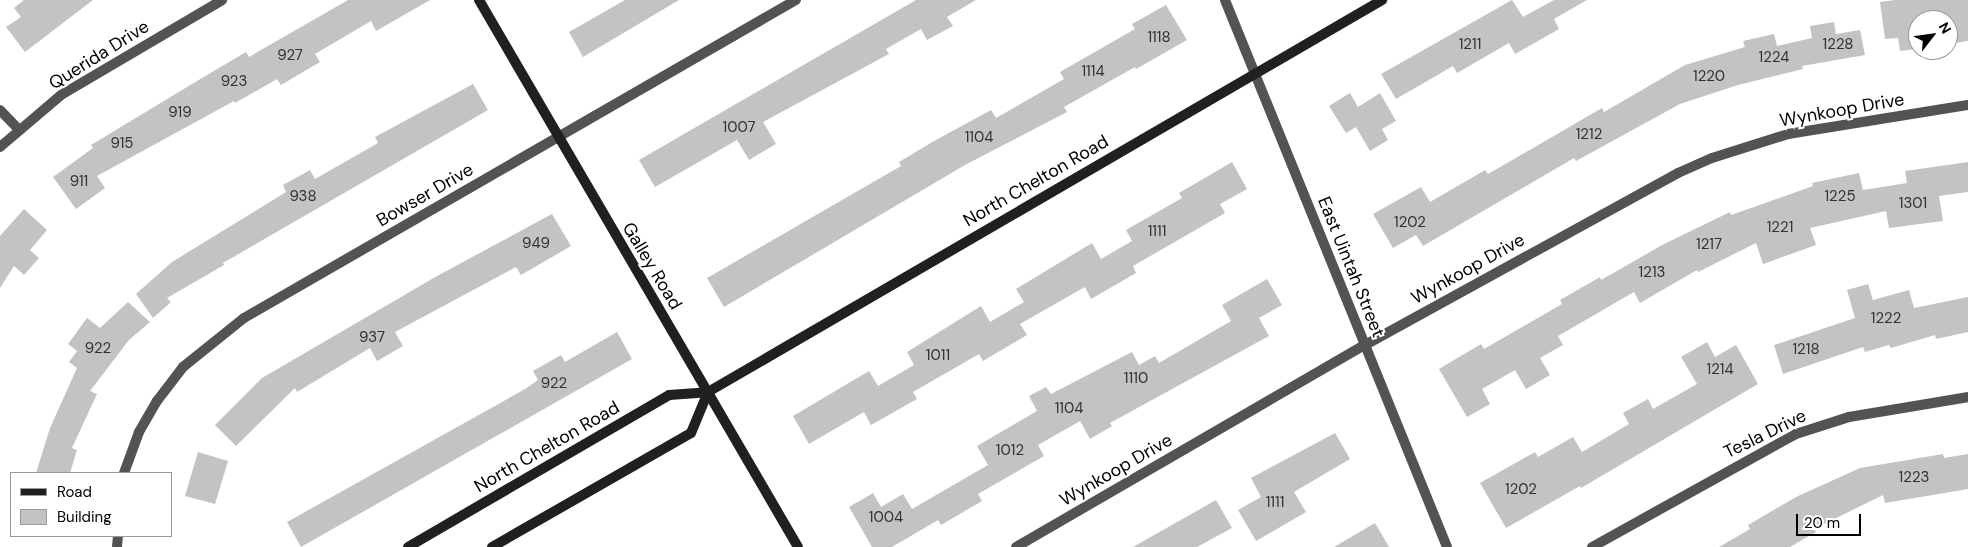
<!DOCTYPE html>
<html>
<head>
<meta charset="utf-8">
<style>
	body { margin:0 }
	#map { position:relative; width:1968px; height:547px; overflow:hidden; background:#fff; font-family:"DM Sans",sans-serif }
	div>[style] { position:absolute }
	.building>* { inset:0; background:#c3c3c3 }
	.street>* { height:10px; margin:-5px; padding:0 5px; transform-origin:5px; border-radius:5px; background:#535353 }
	.secondary>* { height:10px; margin:-5px; padding:0 5px; transform-origin:5px; border-radius:5px; background:#202020 }
	span { translate:-50% -50%; white-space:nowrap; text-align:center; line-height:1.15; -webkit-text-stroke:4px #fff; paint-order:stroke }
	.number-label { font-size:15px; color:#313131 }
	.number-label span { -webkit-text-stroke-width:0 }
	.street-label { font-size:18px; color:#000 }
	.legend { position:absolute; left:10px; top:472px; width:162px; height:65px; box-sizing:border-box; background:#fff; border:1px solid #999; margin:0; padding:6px 9px; list-style:none; font-size:15px; color:#000 }
	.legend li { display:flex; align-items:center; gap:10px; height:25px }
	.legend b { width:25px; border:1px solid #999 }
	.north { position:absolute; left:1908px; top:10px; width:50px; height:50px; box-sizing:border-box; background:#fff; border:1px solid #999; border-radius:50%; rotate:60deg; font-size:14px; font-weight:700; line-height:20px; text-align:center; color:#000 }
	.north::after { content:''; display:block; margin:auto; width:18px; height:22px; background:#000; clip-path:polygon(50% 0,100% 100%,50% 72%,0 100%) }
	.scale { position:absolute; left:1796px; top:514px; width:65px; height:22px; box-sizing:border-box; border:2px solid #000; border-top:0; padding-left:6px; font-size:15px; line-height:18px; white-space:nowrap; color:#000; -webkit-text-stroke:4px #fff; paint-order:stroke }
</style>
</head>
<body>
<div id="map">
	<div class="building">
		<i style="clip-path:polygon(24px 0,93px 0,25px 52px,6px 27px,21px 17px,14px 8px)"></i>
		<i style="clip-path:polygon(348px 0,430px 0,376px 31px,371px 21px,315px 54px,320px 62px,281px 85px,277px 79px,235px 103px,234px 101px,97px 176px,105px 188px,76px 209px,53px 177px,93px 148px,91px 145px,202px 78px,246px 52px,249px 57px)"></i>
		<i style="clip-path:polygon(625px 0,679px 0,583px 57px,569px 32px)"></i>
		<i style="clip-path:polygon(916px 0,976px 0,947px 17px,953px 26px,927px 40px,921px 29px,886px 49px,889px 54px,763px 122px,776px 144px,749px 160px,737px 140px,655px 187px,639px 160px)"></i>
		<i style="clip-path:polygon(1512px 0,1523px 17px,1554px 0,1587px 0,1554px 19px,1559px 29px,1515px 54px,1509px 43px,1457px 73px,1453px 66px,1396px 99px,1381px 74px)"></i>
		<i style="clip-path:polygon(1895px 0,1968px 0,1968px 41px,1948px 44px,1948px 20px,1918px 20px,1918px 49px,1900px 51px,1898px 38px,1885px 39px,1880px 2px)"></i>
		<i style="clip-path:polygon(1166px 5px,1187px 40px,1136px 69px,1135px 67px,1064px 107px,1067px 112px,965px 165px,724px 307px,707px 278px,901px 166px,899px 162px,934px 141px,991px 110px,996px 118px,1064px 79px,1060px 72px,1135px 29px,1132px 24px)"></i>
		<i style="clip-path:polygon(1834px 22px,1836px 34px,1860px 30px,1865px 55px,1802px 66px,1803px 69px,1738px 85px,1680px 104px,1576px 161px,1574px 158px,1423px 246px,1416px 235px,1393px 248px,1373px 214px,1421px 187px,1430px 202px,1485px 170px,1488px 174px,1602px 108px,1604px 112px,1685px 65px,1745px 47px,1743px 41px,1774px 34px,1777px 46px,1812px 38px,1810px 26px)"></i>
		<i style="clip-path:polygon(473px 84px,488px 110px,223px 263px,224px 265px,167px 298px,171px 302px,153px 318px,136px 294px,172px 262px,286px 192px,283px 185px,310px 170px,315px 179px,378px 143px,375px 137px)"></i>
		<i style="clip-path:polygon(1350px 93px,1358px 107px,1380px 93px,1396px 121px,1382px 129px,1388px 140px,1370px 151px,1356px 127px,1346px 133px,1329px 106px)"></i>
		<i style="clip-path:polygon(1232px 162px,1247px 189px,1220px 204px,1225px 213px,1133px 266px,1136px 273px,1091px 299px,1085px 287px,1020px 324px,1027px 335px,983px 361px,979px 354px,913px 392px,917px 399px,871px 425px,864px 412px,809px 444px,793px 416px,869px 371px,878px 386px,914px 365px,907px 352px,981px 306px,990px 322px,1024px 302px,1016px 289px,1092px 243px,1101px 259px,1132px 241px,1126px 230px,1182px 198px,1179px 193px)"></i>
		<i style="clip-path:polygon(1968px 162px,1968px 192px,1939px 196px,1943px 221px,1889px 228px,1886px 211px,1810px 228px,1816px 245px,1763px 264px,1756px 243px,1698px 272px,1697px 270px,1640px 303px,1634px 292px,1558px 336px,1563px 345px,1540px 358px,1550px 375px,1526px 389px,1515px 370px,1482px 389px,1490px 404px,1467px 417px,1439px 369px,1481px 344px,1484px 349px,1562px 304px,1560px 300px,1600px 277px,1601px 280px,1664px 244px,1730px 212px,1731px 215px,1813px 186px,1812px 183px,1859px 173px,1863px 190px,1907px 183px,1905px 171px)"></i>
		<i style="clip-path:polygon(24px 209px,47px 230px,30px 250px,39px 258px,24px 275px,14px 266px,0 288px,0 236px)"></i>
		<i style="clip-path:polygon(552px 214px,571px 246px,521px 275px,516px 267px,395px 332px,403px 346px,377px 361px,370px 348px,297px 392px,295px 388px,236px 446px,215px 425px,262px 378px,437px 276px)"></i>
		<i style="clip-path:polygon(1267px 279px,1282px 305px,1259px 318px,1269px 336px,1110px 423px,1112px 426px,1090px 439px,1080px 421px,1038px 445px,1044px 456px,978px 494px,982px 501px,941px 525px,938px 520px,892px 547px,872px 547px,849px 507px,873px 493px,881px 507px,903px 494px,912px 509px,988px 465px,977px 446px,1037px 411px,1029px 396px,1046px 387px,1051px 394px,1132px 352px,1139px 365px,1155px 356px,1159px 363px,1231px 321px,1222px 305px)"></i>
		<i style="clip-path:polygon(1868px 284px,1873px 300px,1909px 290px,1914px 308px,1968px 297px,1968px 332px,1936px 339px,1935px 335px,1891px 348px,1889px 345px,1865px 352px,1863px 347px,1783px 374px,1774px 345px,1855px 318px,1847px 290px)"></i>
		<i style="clip-path:polygon(128px 302px,150px 322px,129px 340px,90px 391px,97px 394px,72px 448px,77px 450px,70px 473px,36px 473px,50px 428px,77px 368px,69px 362px,77px 351px,68px 344px,87px 318px,100px 328px)"></i>
		<i style="clip-path:polygon(617px 332px,632px 359px,301px 547px,287px 522px,525px 389px,538px 380px,533px 371px,561px 355px,565px 362px)"></i>
		<i style="clip-path:polygon(1707px 342px,1715px 357px,1736px 345px,1758px 384px,1581px 488px,1580px 486px,1506px 528px,1480px 483px,1535px 452px,1538px 457px,1573px 437px,1582px 452px,1629px 424px,1623px 413px,1648px 399px,1653px 409px,1697px 384px,1681px 357px)"></i>
		<i style="clip-path:polygon(1335px 433px,1350px 459px,1294px 492px,1306px 512px,1256px 541px,1238px 510px,1261px 497px,1251px 478px)"></i>
		<i style="clip-path:polygon(198px 452px,228px 461px,215px 504px,185px 496px)"></i>
		<i style="clip-path:polygon(1943px 454px,1944px 458px,1968px 454px,1968px 489px,1885px 503px,1883px 495px,1814px 529px,1816px 532px,1790px 547px,1719px 547px,1750px 529px,1748px 525px,1796px 497px,1860px 468px)"></i>
		<i style="clip-path:polygon(1216px 500px,1232px 528px,1197px 547px,1133px 547px)"></i>
		<i style="clip-path:polygon(1375px 523px,1389px 547px,1334px 547px)"></i>
	</div>
	<div class="street">
		<i style="left:1225px;top:0;width:590px;rotate:67.91deg"></i>
		<i style="left:0;top:110px;width:28px;rotate:46deg"></i>
		<i style="left:0;top:147px;width:80px;rotate:-40.4deg"></i>
		<i style="left:61px;top:95px;width:187px;rotate:-30.5deg"></i>
		<i style="left:124px;top:473px;width:44px;rotate:-69.9deg"></i>
		<i style="left:139px;top:432px;width:36px;rotate:-60deg"></i>
		<i style="left:157px;top:401px;width:43px;rotate:-52.6deg"></i>
		<i style="left:183px;top:367px;width:78px;rotate:-38.8deg"></i>
		<i style="left:244px;top:318px;width:637px;rotate:-29.95deg"></i>
		<i style="left:117px;top:547px;width:11px;rotate:-85deg"></i>
		<i style="left:1016px;top:547px;width:403px;rotate:-30.1deg"></i>
		<i style="left:1365px;top:345px;width:357px;rotate:-28.8deg"></i>
		<i style="left:1678px;top:173px;width:37px;rotate:-24deg"></i>
		<i style="left:1712px;top:158px;width:80px;rotate:-17.5deg"></i>
		<i style="left:1788px;top:134px;width:182px;rotate:-9.2deg"></i>
		<i style="left:1592px;top:547px;width:233px;rotate:-29deg"></i>
		<i style="left:1796px;top:434px;width:56px;rotate:-17.8deg"></i>
		<i style="left:1849px;top:417px;width:121px;rotate:-9.5deg"></i>
	</div>
	<div class="secondary">
		<i style="left:479px;top:0;width:633px;rotate:59.75deg"></i>
		<i style="left:408px;top:547px;width:302px;rotate:-30.2deg"></i>
		<i style="left:669px;top:395px;width:39px;rotate:-4deg"></i>
		<i style="left:708px;top:392px;width:780px;rotate:-30.18deg"></i>
		<i style="left:492px;top:547px;width:229px;rotate:-29.8deg"></i>
		<i style="left:691px;top:433px;width:44px;rotate:-67.5deg"></i>
	</div>
	<div class="number-label">
		<span style="left:1159px;top:38px">1118</span>
		<span style="left:1470px;top:45px">1211</span>
		<span style="left:1838px;top:45px">1228</span>
		<span style="left:290px;top:56px">927</span>
		<span style="left:1774px;top:58px">1224</span>
		<span style="left:1093px;top:72px">1114</span>
		<span style="left:1709px;top:77px">1220</span>
		<span style="left:234px;top:82px">923</span>
		<span style="left:180px;top:113px">919</span>
		<span style="left:739px;top:128px">1007</span>
		<span style="left:1589px;top:135px">1212</span>
		<span style="left:979px;top:138px">1104</span>
		<span style="left:122px;top:144px">915</span>
		<span style="left:79px;top:182px">911</span>
		<span style="left:303px;top:197px">938</span>
		<span style="left:1840px;top:197px">1225</span>
		<span style="left:1913px;top:204px">1301</span>
		<span style="left:1410px;top:223px">1202</span>
		<span style="left:1780px;top:228px">1221</span>
		<span style="left:1157px;top:232px">1111</span>
		<span style="left:536px;top:244px">949</span>
		<span style="left:1709px;top:245px">1217</span>
		<span style="left:1652px;top:273px">1213</span>
		<span style="left:1886px;top:319px">1222</span>
		<span style="left:372px;top:338px">937</span>
		<span style="left:98px;top:349px">922</span>
		<span style="left:1806px;top:350px">1218</span>
		<span style="left:938px;top:356px">1011</span>
		<span style="left:1720px;top:370px">1214</span>
		<span style="left:1136px;top:379px">1110</span>
		<span style="left:554px;top:384px">922</span>
		<span style="left:1069px;top:409px">1104</span>
		<span style="left:1010px;top:451px">1012</span>
		<span style="left:1914px;top:478px">1223</span>
		<span style="left:1521px;top:490px">1202</span>
		<span style="left:1275px;top:503px">1111</span>
		<span style="left:886px;top:518px">1004</span>
	</div>
	<div class="street-label">
		<span style="left:99px;top:55px;rotate:-32deg">Querida Drive</span>
		<span style="left:1842px;top:110px;rotate:-10deg">Wynkoop Drive</span>
		<span style="left:1036px;top:181px;rotate:-30deg">North Chelton Road</span>
		<span style="left:425px;top:195px;rotate:-30deg">Bowser Drive</span>
		<span style="left:652px;top:266px;rotate:59deg">Galley Road</span>
		<span style="left:1351px;top:267px;rotate:68deg">East Uintah Street</span>
		<span style="left:1468px;top:269px;rotate:-29deg">Wynkoop Drive</span>
		<span style="left:1765px;top:434px;rotate:-26deg">Tesla Drive</span>
		<span style="left:547px;top:447px;rotate:-30deg">North Chelton Road</span>
		<span style="left:1116px;top:470px;rotate:-30deg">Wynkoop Drive</span>
	</div>
	<ul class="legend">
	<li><b style="height:6px;background:#202020"></b>Road</li>
	<li><b style="height:14px;background:#c3c3c3"></b>Building</li>
	</ul>
	<div class="north">N</div>
	<div class="scale">20 m</div>
</div>
</body>
</html>
